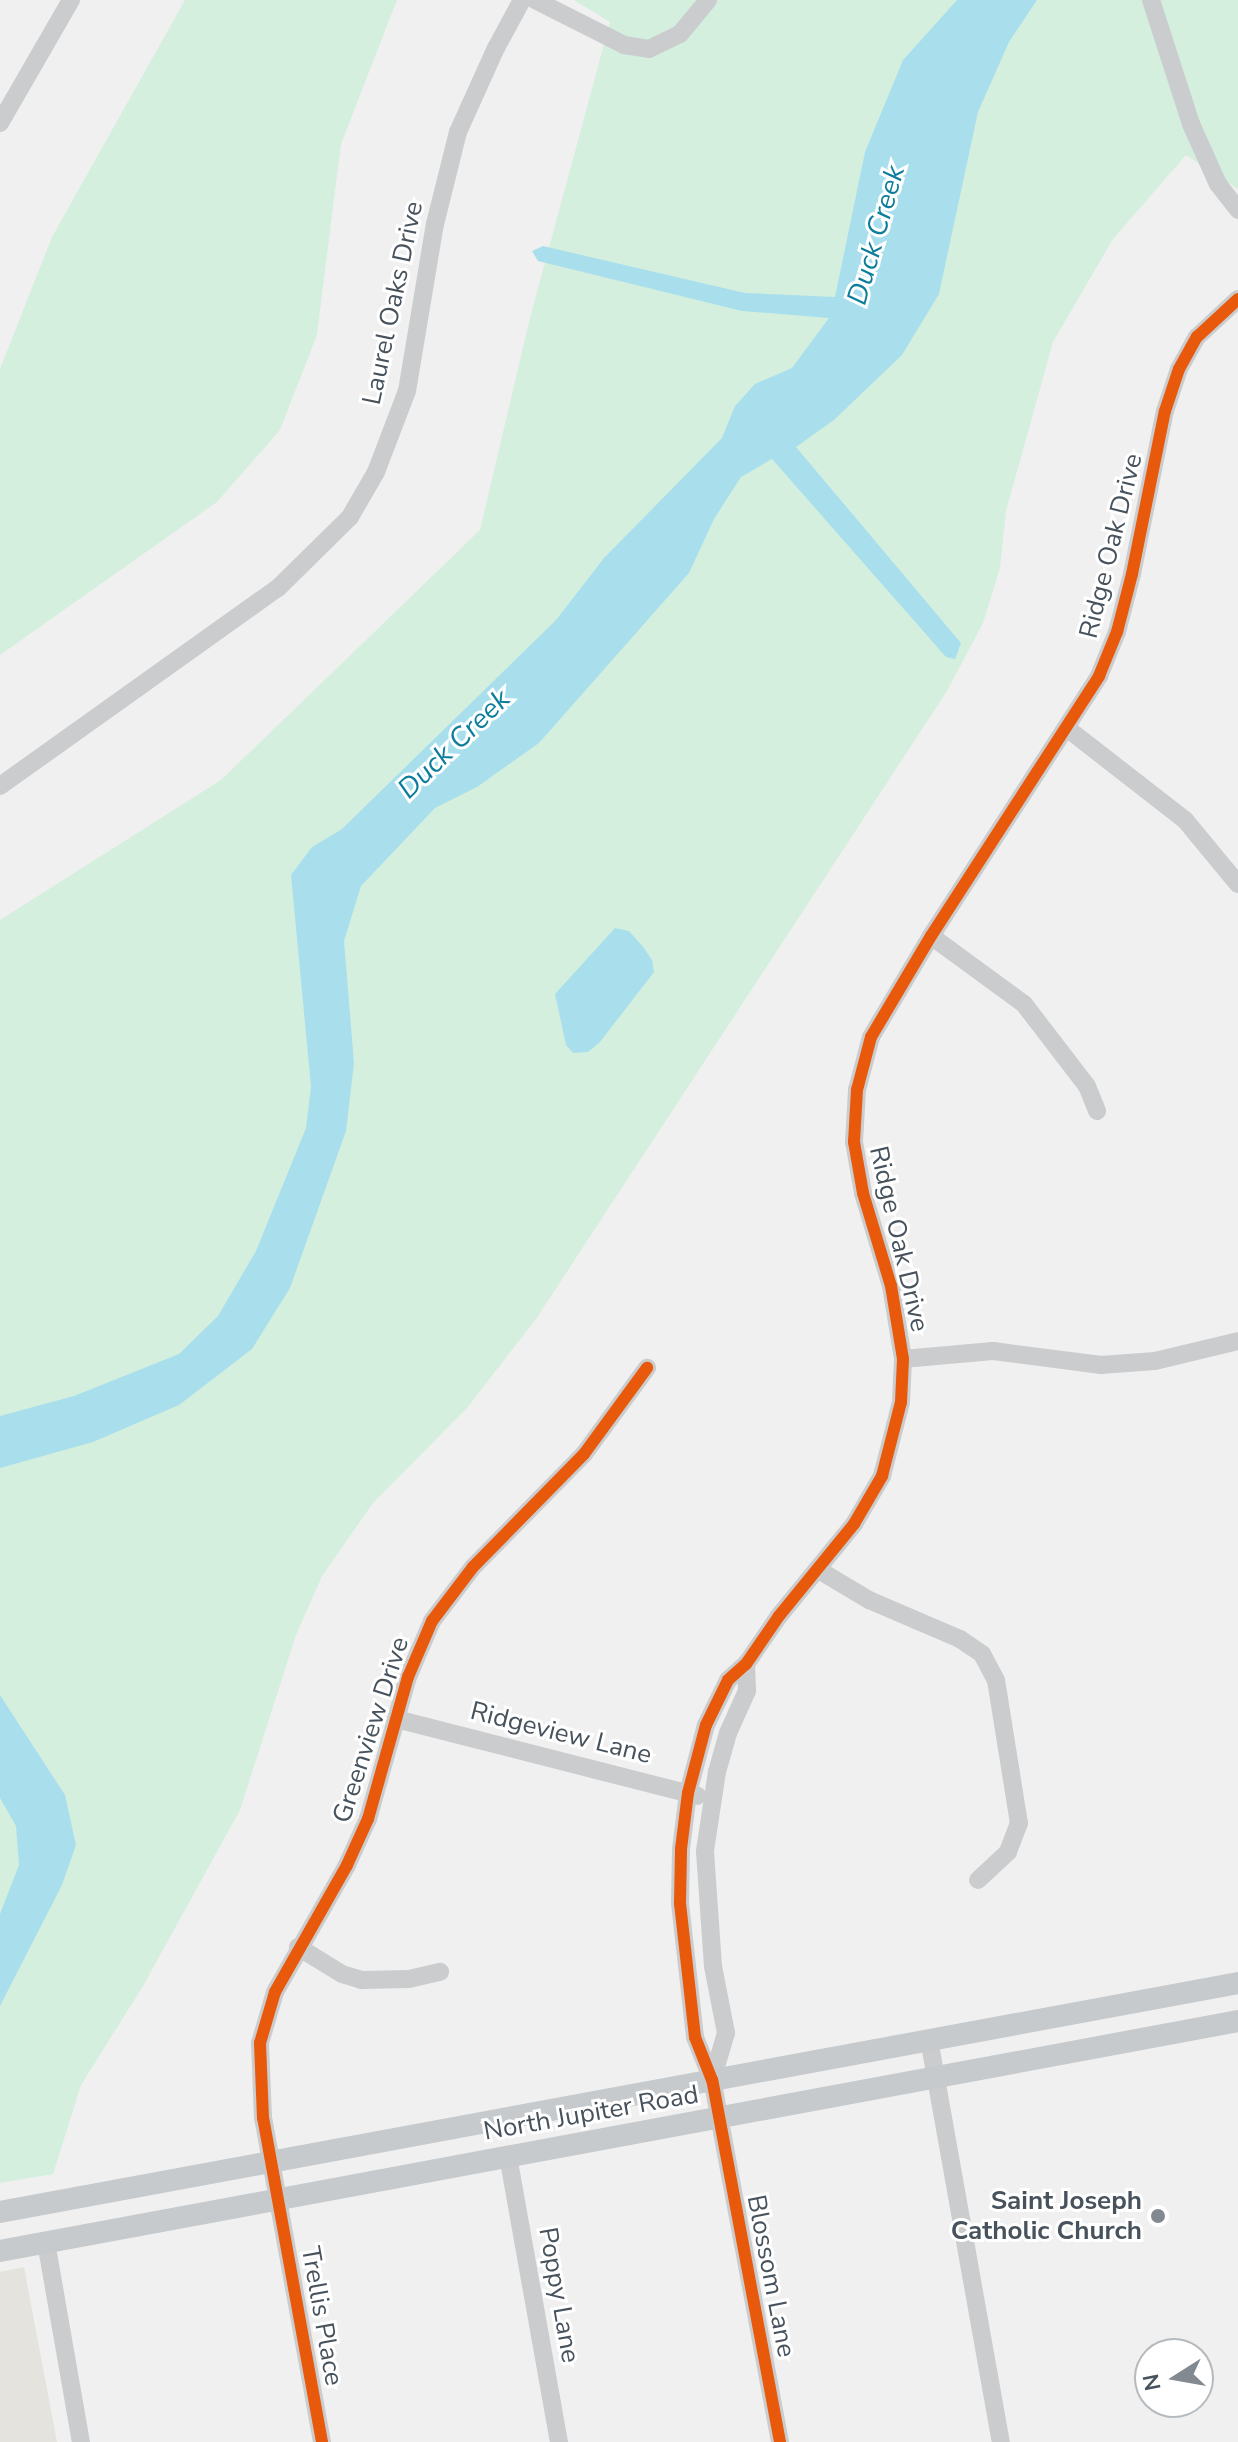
<!DOCTYPE html>
<html>
<head>
<meta charset="utf-8">
<style>
	body { margin:0 }
	#map { position:relative; width:1238px; height:2442px; overflow:hidden; background:#f0f0f0; font-family:"Nunito Sans",sans-serif }
	div>[style] { position:absolute }
	.commercial>* { inset:0; background:#e5e3de }
	.green>* { inset:0; background:#d4efde }
	.water>* { inset:0; background:#a9dfed }
	.minor>* { height:18px; margin:-9px; padding:0 9px; transform-origin:9px; border-radius:9px; background:#caccce }
	.major>* { height:22px; margin:-11px; padding:0 11px; transform-origin:11px; border-radius:11px; background:#c6cacd }
	.cycleway>* { height:12px; margin:-6px; padding:0 6px; transform-origin:6px; border-radius:6px; background:#e8590c }
	.dots>* { width:22px; height:22px; translate:-50% -50%; box-sizing:border-box; border:4px solid #fff; border-radius:50% }
	span { translate:-50% -50%; white-space:nowrap; text-align:center; line-height:1.15; -webkit-text-stroke:6px #fff; paint-order:stroke }
	.street-label { font-size:26px; color:#47525c }
	.poi-label { font-size:26px; color:#47525c; font-weight:700 }
	.right { translate:-100% -50%; text-align:right }
	.water-label { font-size:28px; color:#0c7e9b; font-style:italic }
	.north { position:absolute; left:1134px; top:2338px; width:80px; height:80px; box-sizing:border-box; background:#fff; border:2px solid #b5babe; border-radius:50%; rotate:259deg; font-size:22px; font-weight:700; line-height:32px; text-align:center; color:#47525c }
	.north::after { content:''; display:block; margin:auto; width:28px; height:36px; background:#828990; clip-path:polygon(50% 0,100% 100%,50% 72%,0 100%) }
</style>
</head>
<body>
<div id="map">
	<div class="commercial">
		<i style="clip-path:polygon(24px 2267px,57px 2442px,0 2442px,0 2272px)"></i>
	</div>
	<div class="green">
		<i style="clip-path:polygon(185px 0,397px 0,341px 144px,317px 335px,280px 430px,217px 502px,0 655px,0 369px,52px 237px)"></i>
		<i style="clip-path:polygon(574px 0,1238px 0,1238px 189px,1186px 155px,1113px 239px,1053px 342px,1006px 511px,1000px 568px,983px 623px,947px 691px,536px 1319px,467px 1408px,373px 1503px,322px 1576px,296px 1635px,240px 1810px,143px 1986px,81px 2085px,53px 2174px,0 2183px,0 920px,221px 780px,480px 530px,530px 318px,610px 22px)"></i>
	</div>
	<div class="water">
		<i style="clip-path:polygon(957px 0,1037px 0,1009px 42px,978px 112px,939px 294px,902px 355px,834px 420px,796px 447px,961px 643px,955px 659px,946px 657px,772px 459px,741px 477px,714px 519px,689px 573px,539px 743px,477px 787px,435px 808px,361px 886px,344px 941px,354px 1063px,346px 1131px,290px 1288px,252px 1349px,179px 1405px,93px 1442px,0 1468px,0 1416px,74px 1396px,179px 1354px,218px 1316px,256px 1251px,306px 1128px,311px 1087px,291px 875px,312px 847px,342px 829px,556px 620px,604px 558px,722px 438px,735px 406px,755px 384px,792px 368px,829px 318px,742px 311px,538px 261px,532px 251px,543px 246px,745px 293px,835px 297px,865px 152px,903px 60px)"></i>
		<i style="clip-path:polygon(615px 928px,629px 931px,644px 948px,652px 960px,654px 972px,600px 1042px,588px 1052px,573px 1053px,566px 1045px,555px 994px)"></i>
		<i style="clip-path:polygon(0 1695px,65px 1795px,76px 1845px,62px 1885px,0 2006px,0 1914px,19px 1865px,16px 1826px,0 1798px)"></i>
	</div>
	<div class="minor">
		<i style="left:535px;top:0;width:100px;rotate:26.8deg"></i>
		<i style="left:624px;top:45px;width:25px;rotate:9deg"></i>
		<i style="left:649px;top:49px;width:34px;rotate:-26deg"></i>
		<i style="left:680px;top:34px;width:44px;rotate:-50.5deg"></i>
		<i style="left:1151px;top:0;width:130px;rotate:72.1deg"></i>
		<i style="left:1191px;top:124px;width:66px;rotate:65.8deg"></i>
		<i style="left:1218px;top:184px;width:33px;rotate:52deg"></i>
		<i style="left:0;top:123px;width:142px;rotate:-60deg"></i>
		<i style="left:1068px;top:729px;width:148px;rotate:37.9deg"></i>
		<i style="left:1185px;top:820px;width:83px;rotate:50.4deg"></i>
		<i style="left:0;top:786px;width:341px;rotate:-35.5deg"></i>
		<i style="left:278px;top:588px;width:101px;rotate:-44.6deg"></i>
		<i style="left:350px;top:517px;width:52px;rotate:-60deg"></i>
		<i style="left:376px;top:472px;width:87px;rotate:-69.1deg"></i>
		<i style="left:407px;top:391px;width:169px;rotate:-80.5deg"></i>
		<i style="left:435px;top:224px;width:95px;rotate:-76deg"></i>
		<i style="left:458px;top:132px;width:92px;rotate:-65.7deg"></i>
		<i style="left:496px;top:48px;width:55px;rotate:-61.6deg"></i>
		<i style="left:931px;top:936px;width:115px;rotate:36.2deg"></i>
		<i style="left:1024px;top:1004px;width:103px;rotate:52.5deg"></i>
		<i style="left:1087px;top:1086px;width:27px;rotate:68deg"></i>
		<i style="left:903px;top:1359px;width:90px;rotate:-5.1deg"></i>
		<i style="left:993px;top:1351px;width:109px;rotate:7.4deg"></i>
		<i style="left:1101px;top:1365px;width:54px;rotate:-4.2deg"></i>
		<i style="left:1155px;top:1361px;width:85px;rotate:-13.5deg"></i>
		<i style="left:817px;top:1569px;width:61px;rotate:30.8deg"></i>
		<i style="left:869px;top:1600px;width:99px;rotate:23.2deg"></i>
		<i style="left:960px;top:1639px;width:27px;rotate:34deg"></i>
		<i style="left:982px;top:1654px;width:30px;rotate:62deg"></i>
		<i style="left:996px;top:1680px;width:145px;rotate:80.9deg"></i>
		<i style="left:1019px;top:1823px;width:31px;rotate:111deg"></i>
		<i style="left:1008px;top:1852px;width:41px;rotate:137deg"></i>
		<i style="left:396px;top:1719px;width:311px;rotate:14.3deg"></i>
		<i style="left:298px;top:1947px;width:52px;rotate:31.5deg"></i>
		<i style="left:342px;top:1974px;width:21px;rotate:17deg"></i>
		<i style="left:362px;top:1980px;width:47px;rotate:-1.2deg"></i>
		<i style="left:409px;top:1979px;width:32px;rotate:-13deg"></i>
		<i style="left:929px;top:2039px;width:409px;rotate:79.9deg"></i>
		<i style="left:712px;top:2080px;width:49px;rotate:-73.4deg"></i>
		<i style="left:726px;top:2033px;width:68px;rotate:-101deg"></i>
		<i style="left:713px;top:1966px;width:115px;rotate:-94deg"></i>
		<i style="left:705px;top:1851px;width:80px;rotate:-81.4deg"></i>
		<i style="left:717px;top:1772px;width:41px;rotate:-74.2deg"></i>
		<i style="left:728px;top:1733px;width:46px;rotate:-65.7deg"></i>
		<i style="left:747px;top:1691px;width:27px;rotate:-92deg"></i>
		<i style="left:508px;top:2156px;width:291px;rotate:79.9deg"></i>
		<i style="left:46px;top:2242px;width:203px;rotate:80.1deg"></i>
		<i style="left:322px;top:2442px;width:329px;rotate:-100.3deg"></i>
		<i style="left:263px;top:2118px;width:75px;rotate:-92.3deg"></i>
		<i style="left:260px;top:2043px;width:53px;rotate:-73.6deg"></i>
		<i style="left:275px;top:1992px;width:146px;rotate:-60.4deg"></i>
		<i style="left:347px;top:1865px;width:51px;rotate:-65.5deg"></i>
		<i style="left:368px;top:1819px;width:148px;rotate:-74.3deg"></i>
		<i style="left:408px;top:1677px;width:61px;rotate:-66.8deg"></i>
		<i style="left:432px;top:1621px;width:68px;rotate:-52.8deg"></i>
		<i style="left:473px;top:1567px;width:158px;rotate:-45.5deg"></i>
		<i style="left:584px;top:1454px;width:107px;rotate:-53.8deg"></i>
		<i style="left:780px;top:2442px;width:368px;rotate:-100.6deg"></i>
		<i style="left:712px;top:2080px;width:46px;rotate:-111.6deg"></i>
		<i style="left:695px;top:2037px;width:135px;rotate:-96.4deg"></i>
		<i style="left:680px;top:1903px;width:54px;rotate:-88.9deg"></i>
		<i style="left:681px;top:1849px;width:56px;rotate:-82.9deg"></i>
		<i style="left:688px;top:1793px;width:70px;rotate:-75.2deg"></i>
		<i style="left:706px;top:1725px;width:50px;rotate:-63.9deg"></i>
		<i style="left:728px;top:1680px;width:24px;rotate:-42deg"></i>
		<i style="left:746px;top:1664px;width:58px;rotate:-55.5deg"></i>
		<i style="left:779px;top:1616px;width:119px;rotate:-50.8deg"></i>
		<i style="left:854px;top:1524px;width:56px;rotate:-59.7deg"></i>
		<i style="left:882px;top:1476px;width:76px;rotate:-75.6deg"></i>
		<i style="left:901px;top:1402px;width:43px;rotate:-87.3deg"></i>
		<i style="left:903px;top:1359px;width:74px;rotate:-99.3deg"></i>
		<i style="left:891px;top:1286px;width:97px;rotate:-106.8deg"></i>
		<i style="left:863px;top:1193px;width:52px;rotate:-100deg"></i>
		<i style="left:854px;top:1142px;width:52px;rotate:-86.7deg"></i>
		<i style="left:857px;top:1090px;width:55px;rotate:-75.2deg"></i>
		<i style="left:871px;top:1037px;width:117px;rotate:-59.3deg"></i>
		<i style="left:931px;top:936px;width:310px;rotate:-57.1deg"></i>
		<i style="left:1099px;top:676px;width:48px;rotate:-67.8deg"></i>
		<i style="left:1117px;top:632px;width:60px;rotate:-75.5deg"></i>
		<i style="left:1132px;top:574px;width:166px;rotate:-78.6deg"></i>
		<i style="left:1165px;top:411px;width:44px;rotate:-71.6deg"></i>
		<i style="left:1179px;top:369px;width:37px;rotate:-61deg"></i>
		<i style="left:1197px;top:337px;width:56px;rotate:-42.8deg"></i>
	</div>
	<div class="major">
		<i style="left:0;top:2212px;width:1259px;rotate:-10.48deg"></i>
		<i style="left:0;top:2251px;width:1259px;rotate:-10.52deg"></i>
	</div>
	<div class="cycleway">
		<i style="left:322px;top:2442px;width:329px;rotate:-100.3deg"></i>
		<i style="left:263px;top:2118px;width:75px;rotate:-92.3deg"></i>
		<i style="left:260px;top:2043px;width:53px;rotate:-73.6deg"></i>
		<i style="left:275px;top:1992px;width:146px;rotate:-60.4deg"></i>
		<i style="left:347px;top:1865px;width:51px;rotate:-65.5deg"></i>
		<i style="left:368px;top:1819px;width:148px;rotate:-74.3deg"></i>
		<i style="left:408px;top:1677px;width:61px;rotate:-66.8deg"></i>
		<i style="left:432px;top:1621px;width:68px;rotate:-52.8deg"></i>
		<i style="left:473px;top:1567px;width:158px;rotate:-45.5deg"></i>
		<i style="left:584px;top:1454px;width:107px;rotate:-53.8deg"></i>
		<i style="left:780px;top:2442px;width:368px;rotate:-100.6deg"></i>
		<i style="left:712px;top:2080px;width:46px;rotate:-111.6deg"></i>
		<i style="left:695px;top:2037px;width:135px;rotate:-96.4deg"></i>
		<i style="left:680px;top:1903px;width:54px;rotate:-88.9deg"></i>
		<i style="left:681px;top:1849px;width:56px;rotate:-82.9deg"></i>
		<i style="left:688px;top:1793px;width:70px;rotate:-75.2deg"></i>
		<i style="left:706px;top:1725px;width:50px;rotate:-63.9deg"></i>
		<i style="left:728px;top:1680px;width:24px;rotate:-42deg"></i>
		<i style="left:746px;top:1664px;width:58px;rotate:-55.5deg"></i>
		<i style="left:779px;top:1616px;width:119px;rotate:-50.8deg"></i>
		<i style="left:854px;top:1524px;width:56px;rotate:-59.7deg"></i>
		<i style="left:882px;top:1476px;width:76px;rotate:-75.6deg"></i>
		<i style="left:901px;top:1402px;width:43px;rotate:-87.3deg"></i>
		<i style="left:903px;top:1359px;width:74px;rotate:-99.3deg"></i>
		<i style="left:891px;top:1286px;width:97px;rotate:-106.8deg"></i>
		<i style="left:863px;top:1193px;width:52px;rotate:-100deg"></i>
		<i style="left:854px;top:1142px;width:52px;rotate:-86.7deg"></i>
		<i style="left:857px;top:1090px;width:55px;rotate:-75.2deg"></i>
		<i style="left:871px;top:1037px;width:117px;rotate:-59.3deg"></i>
		<i style="left:931px;top:936px;width:310px;rotate:-57.1deg"></i>
		<i style="left:1099px;top:676px;width:48px;rotate:-67.8deg"></i>
		<i style="left:1117px;top:632px;width:60px;rotate:-75.5deg"></i>
		<i style="left:1132px;top:574px;width:166px;rotate:-78.6deg"></i>
		<i style="left:1165px;top:411px;width:44px;rotate:-71.6deg"></i>
		<i style="left:1179px;top:369px;width:37px;rotate:-61deg"></i>
		<i style="left:1197px;top:337px;width:56px;rotate:-42.8deg"></i>
	</div>
	<div class="dots">
		<i style="left:1158px;top:2216px;background:#828990"></i>
	</div>
	<div class="street-label">
		<span style="left:393px;top:303px;rotate:-78deg">Laurel Oaks Drive</span>
		<span style="left:1111px;top:546px;rotate:-76deg">Ridge Oak Drive</span>
		<span style="left:899px;top:1239px;rotate:77deg">Ridge Oak Drive</span>
		<span style="left:371px;top:1730px;rotate:-72deg">Greenview Drive</span>
		<span style="left:561px;top:1733px;rotate:14deg">Ridgeview Lane</span>
		<span style="left:591px;top:2113px;rotate:-10deg">North Jupiter Road</span>
		<span style="left:771px;top:2276px;rotate:79deg">Blossom Lane</span>
		<span style="left:559px;top:2295px;rotate:80deg">Poppy Lane</span>
		<span style="left:322px;top:2316px;rotate:80deg">Trellis Place</span>
	</div>
	<div class="poi-label">
		<span class="right" style="left:1142px;top:2216px">Saint Joseph<br>Catholic Church</span>
	</div>
	<div class="water-label">
		<span style="left:876px;top:235px;rotate:-74deg">Duck Creek</span>
		<span style="left:454px;top:744px;rotate:-44deg">Duck Creek</span>
	</div>
	<div class="north">N</div>
</div>
</body>
</html>
